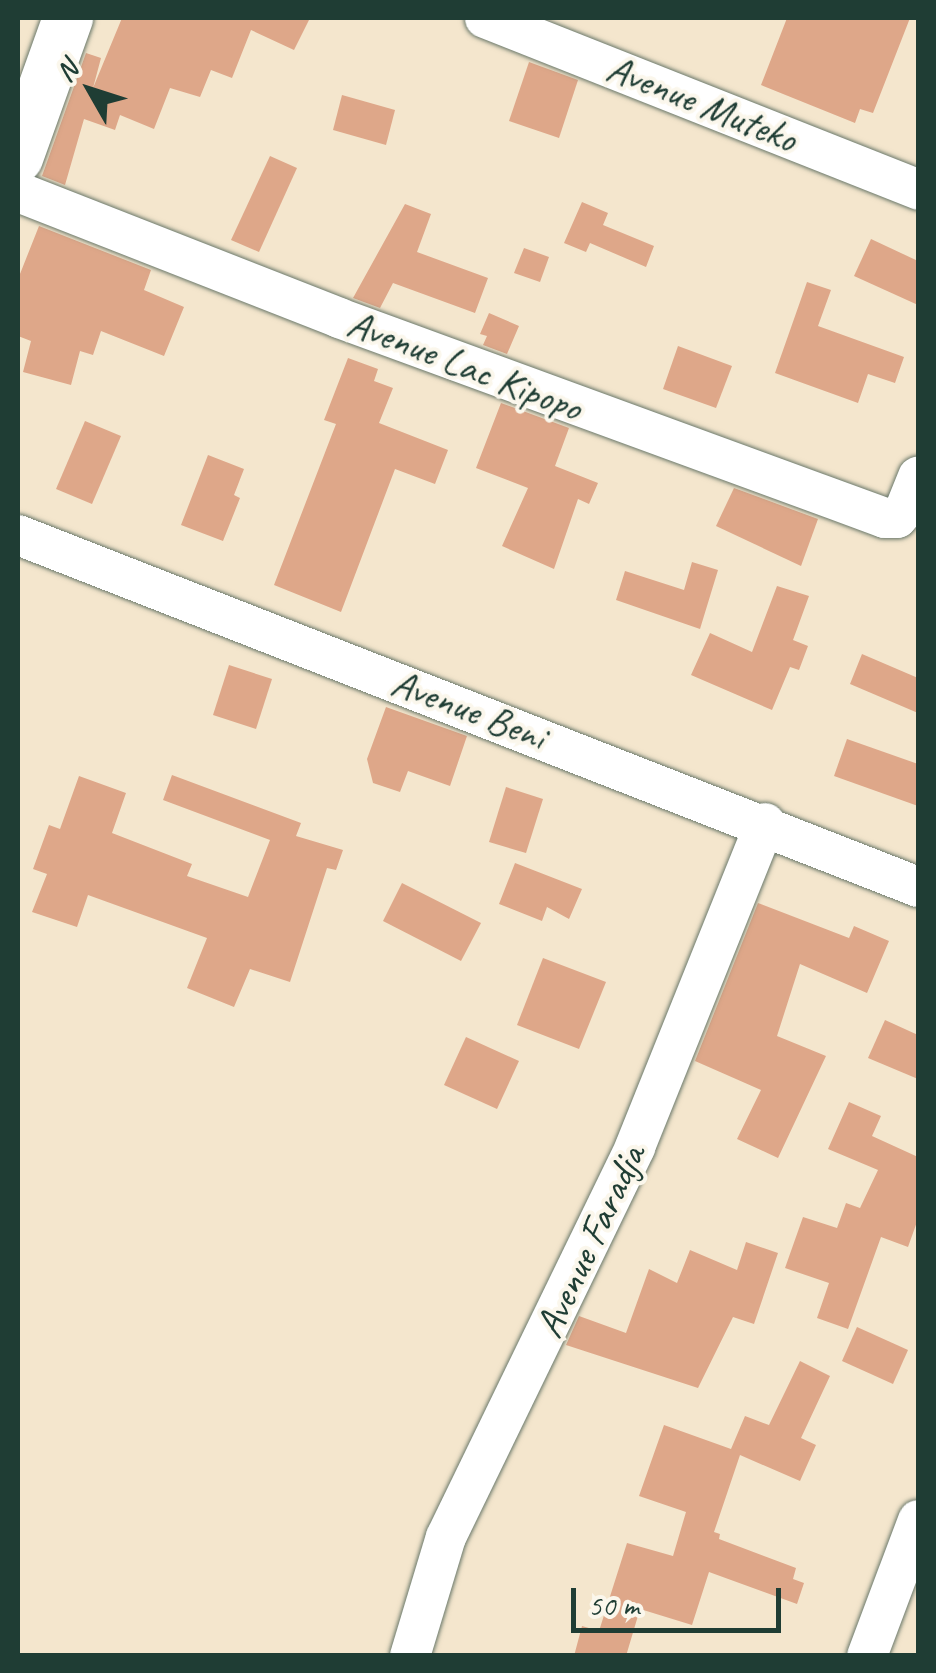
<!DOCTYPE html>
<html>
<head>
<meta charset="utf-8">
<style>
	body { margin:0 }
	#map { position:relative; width:936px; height:1673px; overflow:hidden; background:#f4e6cd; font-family:Caveat,sans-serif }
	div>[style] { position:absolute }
	.building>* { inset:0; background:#dea789 }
	.roads { filter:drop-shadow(0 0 2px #6a786a) drop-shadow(0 0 2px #6a786a) }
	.minor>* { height:40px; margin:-20px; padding:0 20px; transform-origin:20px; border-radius:20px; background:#fff }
	.major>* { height:50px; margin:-25px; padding:0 25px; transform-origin:25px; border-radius:25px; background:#fff }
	span { translate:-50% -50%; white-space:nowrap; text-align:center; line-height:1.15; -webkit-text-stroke:8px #fbf7ec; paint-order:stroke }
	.street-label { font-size:40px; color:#1f3d34 }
	.frame { position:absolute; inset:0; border:20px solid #1f3d34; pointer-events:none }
	.north { position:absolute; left:40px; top:40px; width:100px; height:100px; -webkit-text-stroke:8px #fbf7ec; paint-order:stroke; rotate:309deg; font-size:28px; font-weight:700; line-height:40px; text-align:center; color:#1f3d34 }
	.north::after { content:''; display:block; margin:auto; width:35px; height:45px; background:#1f3d34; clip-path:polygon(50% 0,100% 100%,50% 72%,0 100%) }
	.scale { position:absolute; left:571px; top:1588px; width:210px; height:45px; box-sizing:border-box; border:5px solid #1f3d34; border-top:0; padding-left:12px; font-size:30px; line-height:35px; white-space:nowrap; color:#1f3d34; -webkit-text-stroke:8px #fbf7ec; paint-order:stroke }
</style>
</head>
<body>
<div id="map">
	<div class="building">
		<i style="clip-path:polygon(122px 18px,310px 18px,294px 50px,251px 30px,232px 78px,211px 70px,200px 97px,170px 88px,154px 129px,120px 115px,115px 130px,84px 119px,65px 185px,42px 176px,86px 53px,101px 58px,93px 88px)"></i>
		<i style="clip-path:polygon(787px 18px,910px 18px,873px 113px,860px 109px,855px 123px,761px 85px)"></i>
		<i style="clip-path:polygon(529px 62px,578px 80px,559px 138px,509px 121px)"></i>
		<i style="clip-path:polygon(342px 95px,395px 110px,386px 145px,333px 130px)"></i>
		<i style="clip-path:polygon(270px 156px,297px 168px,259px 252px,231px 240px)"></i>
		<i style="clip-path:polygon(582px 202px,608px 213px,603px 225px,654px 246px,646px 267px,590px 243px,586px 252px,564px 243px)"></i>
		<i style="clip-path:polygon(405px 204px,431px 214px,417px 252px,488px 278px,475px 313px,393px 283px,380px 308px,353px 298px)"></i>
		<i style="clip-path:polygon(39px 226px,151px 270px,144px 290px,184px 307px,164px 356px,101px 331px,93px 355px,80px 351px,71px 385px,23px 372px,31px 341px,18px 336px,18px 279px)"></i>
		<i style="clip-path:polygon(871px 239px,918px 261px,918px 305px,854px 276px)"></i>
		<i style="clip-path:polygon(524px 248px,549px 257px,540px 282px,514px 273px)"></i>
		<i style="clip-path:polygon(807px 282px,831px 290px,818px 326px,904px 357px,895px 383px,868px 374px,858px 403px,775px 373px)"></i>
		<i style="clip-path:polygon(489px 313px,519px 326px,507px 354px,483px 345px,487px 336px,480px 334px)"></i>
		<i style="clip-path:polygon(678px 346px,732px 366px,716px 408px,663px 389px)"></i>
		<i style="clip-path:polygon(348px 358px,378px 369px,374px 381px,393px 388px,379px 423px,448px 450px,435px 484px,395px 469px,341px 612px,274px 585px,336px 424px,324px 420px)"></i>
		<i style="clip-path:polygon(501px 403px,569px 428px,555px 466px,598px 483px,589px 504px,578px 499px,554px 569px,502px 546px,528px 488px,476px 468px)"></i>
		<i style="clip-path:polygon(85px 421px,121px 436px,92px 504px,56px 489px)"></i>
		<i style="clip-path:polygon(208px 455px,244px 469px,234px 495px,240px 498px,223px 541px,181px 525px)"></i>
		<i style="clip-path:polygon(734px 488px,818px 519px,801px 566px,716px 526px)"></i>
		<i style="clip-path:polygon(692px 562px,718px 570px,700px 629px,616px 600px,625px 571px,684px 590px)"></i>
		<i style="clip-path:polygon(777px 586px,809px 596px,793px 640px,808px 646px,799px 670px,790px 667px,772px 710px,691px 675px,710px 633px,752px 652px)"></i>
		<i style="clip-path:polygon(862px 654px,918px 678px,918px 713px,850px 684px)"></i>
		<i style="clip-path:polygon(229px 665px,272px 679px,256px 729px,213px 715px)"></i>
		<i style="clip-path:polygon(386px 707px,467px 736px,450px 786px,408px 771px,400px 792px,373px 783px,367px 759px)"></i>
		<i style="clip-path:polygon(847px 739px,918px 764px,918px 806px,834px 776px)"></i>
		<i style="clip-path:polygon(172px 775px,301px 823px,296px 836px,343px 850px,336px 870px,327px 868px,290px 982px,250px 969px,234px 1007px,187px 988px,207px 938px,88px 895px,77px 927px,32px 912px,47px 874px,33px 869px,49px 825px,60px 829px,79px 776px,126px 793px,112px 833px,192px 864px,187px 876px,248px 897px,270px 840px,163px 800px)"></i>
		<i style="clip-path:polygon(506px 787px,543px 799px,526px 853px,489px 842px)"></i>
		<i style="clip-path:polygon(515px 863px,582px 889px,569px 919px,547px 907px,542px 921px,499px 904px)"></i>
		<i style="clip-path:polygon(402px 883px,481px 923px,461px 961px,383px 921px)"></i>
		<i style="clip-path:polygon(758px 903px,849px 938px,854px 926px,889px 941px,867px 993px,800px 964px,777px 1036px,826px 1056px,778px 1158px,737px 1139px,761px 1090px,695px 1061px)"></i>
		<i style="clip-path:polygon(543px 958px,606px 982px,579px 1049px,517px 1025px)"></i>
		<i style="clip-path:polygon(885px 1020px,918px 1035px,918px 1079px,868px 1058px)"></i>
		<i style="clip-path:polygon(466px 1037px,519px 1061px,497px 1109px,444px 1085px)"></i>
		<i style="clip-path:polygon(849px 1102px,881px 1116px,872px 1136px,918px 1157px,918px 1219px,908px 1247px,881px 1237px,848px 1329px,817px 1318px,829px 1283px,785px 1268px,803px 1217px,837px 1228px,846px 1203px,860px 1208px,878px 1170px,828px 1149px)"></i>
		<i style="clip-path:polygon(746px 1242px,778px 1253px,754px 1324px,733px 1317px,698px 1388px,566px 1345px,579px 1316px,626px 1333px,649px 1269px,677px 1283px,690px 1250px,737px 1270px)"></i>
		<i style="clip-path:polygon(857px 1327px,908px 1350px,893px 1384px,842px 1361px)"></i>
		<i style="clip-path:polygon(800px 1361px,830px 1376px,801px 1438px,816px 1445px,800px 1481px,740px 1455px,714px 1532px,720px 1534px,719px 1539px,796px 1568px,793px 1579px,804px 1583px,797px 1604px,709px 1572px,692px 1625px,640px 1609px,626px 1656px,574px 1656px,582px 1626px,599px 1631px,627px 1543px,673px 1556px,686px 1512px,639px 1496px,664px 1425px,731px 1449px,745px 1416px,769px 1425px)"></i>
	</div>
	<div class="roads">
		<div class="minor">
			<i style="left:485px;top:18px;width:466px;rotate:21.6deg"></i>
			<i style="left:18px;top:192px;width:345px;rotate:21.4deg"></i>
			<i style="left:339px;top:318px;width:581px;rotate:20.12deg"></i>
			<i style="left:885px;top:518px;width:12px"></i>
			<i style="left:897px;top:518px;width:12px;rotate:-48deg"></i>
			<i style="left:905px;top:509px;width:35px;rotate:-68deg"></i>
			<i style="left:18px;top:535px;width:966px;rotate:21.36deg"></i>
			<i style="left:410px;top:1656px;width:124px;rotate:-73.2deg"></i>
			<i style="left:446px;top:1537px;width:433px;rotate:-64.1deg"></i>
			<i style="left:635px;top:1147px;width:349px;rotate:-68.1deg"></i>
			<i style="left:867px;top:1656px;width:145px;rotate:-69.4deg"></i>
		</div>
		<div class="major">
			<i style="left:18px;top:158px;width:149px;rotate:-70.3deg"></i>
		</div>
	</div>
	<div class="street-label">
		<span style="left:702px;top:103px;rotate:22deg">Avenue Muteko</span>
		<span style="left:465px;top:365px;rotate:21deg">Avenue Lac Kipopo</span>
		<span style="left:469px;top:709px;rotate:21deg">Avenue Beni</span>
		<span style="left:590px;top:1241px;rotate:-65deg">Avenue Faradja</span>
	</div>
	<div class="frame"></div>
	<div class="north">N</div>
	<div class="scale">50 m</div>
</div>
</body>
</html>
